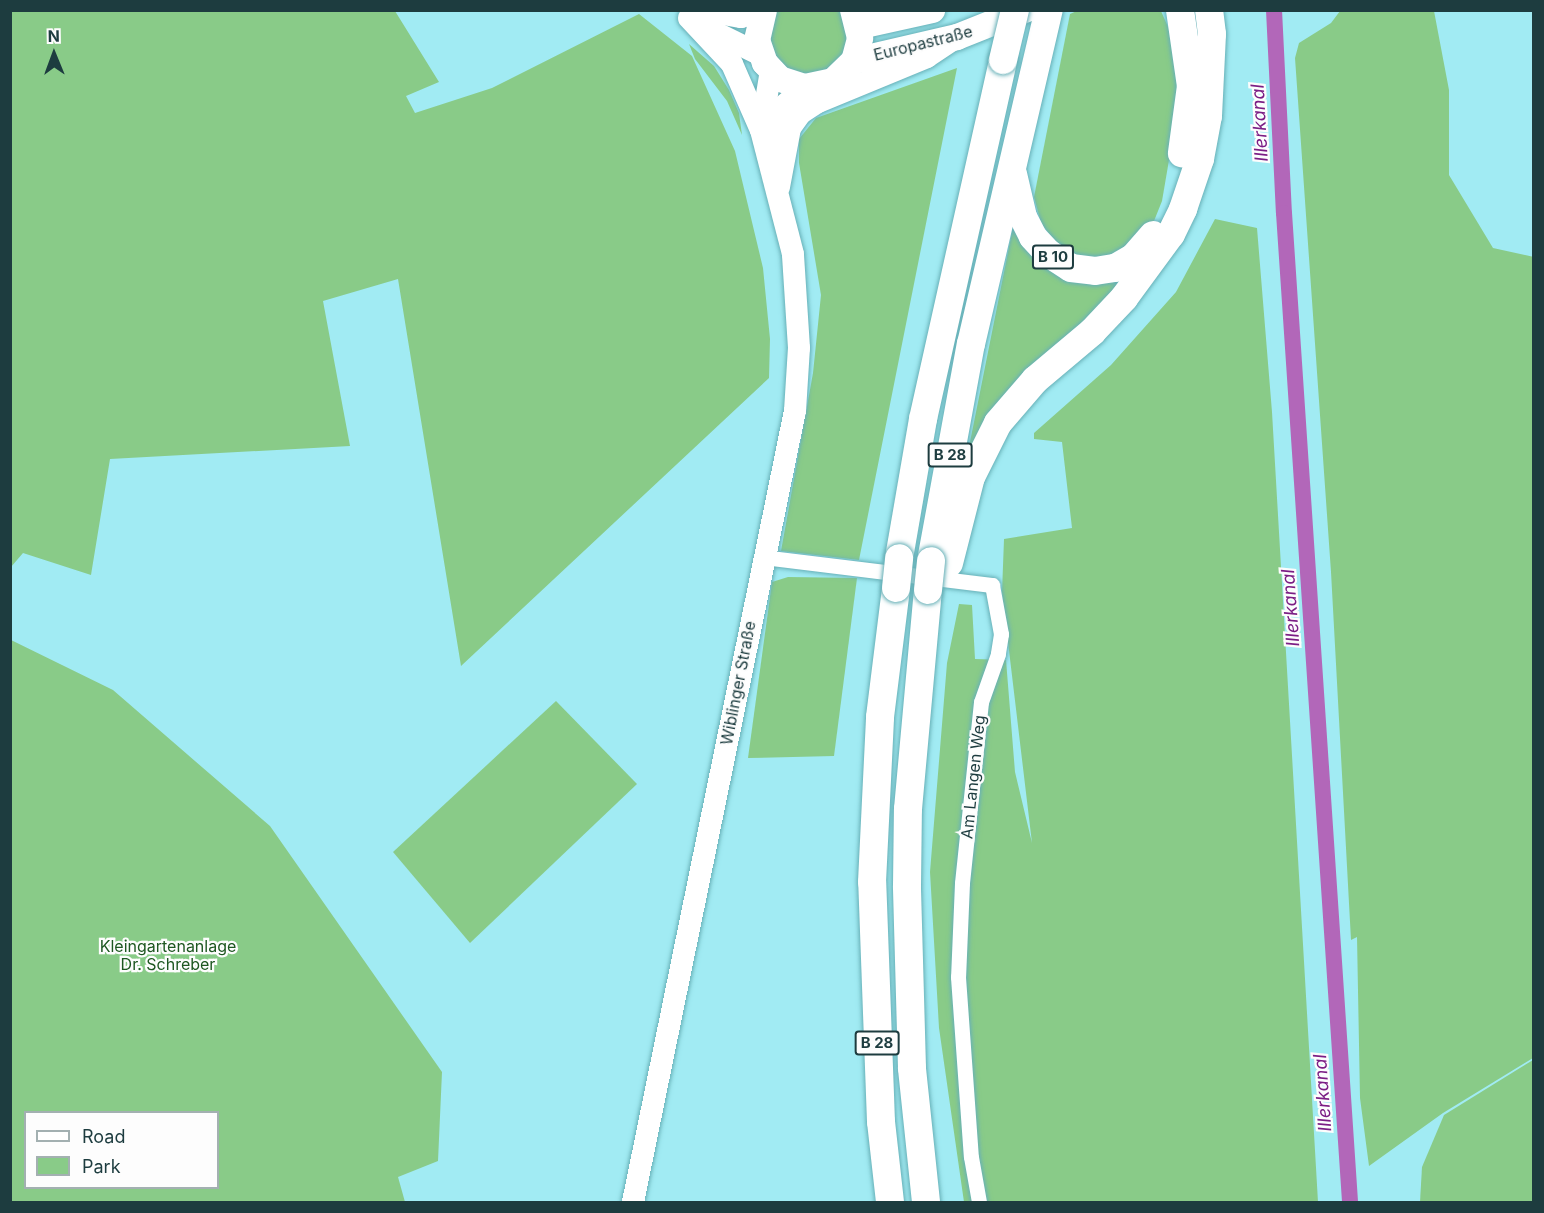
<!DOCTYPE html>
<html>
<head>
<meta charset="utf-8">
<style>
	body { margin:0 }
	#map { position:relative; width:1544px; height:1213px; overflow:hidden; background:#a1ebf3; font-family:Inter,sans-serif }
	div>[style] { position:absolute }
	.green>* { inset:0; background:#89cb88 }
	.canal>* { height:16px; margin:-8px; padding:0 8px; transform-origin:8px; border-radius:8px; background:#b267b9 }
	.roads { filter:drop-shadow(0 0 2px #67b0b7) drop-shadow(0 0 2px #67b0b7) }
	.street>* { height:15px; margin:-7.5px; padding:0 7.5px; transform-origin:7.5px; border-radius:7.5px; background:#fff }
	.secondary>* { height:22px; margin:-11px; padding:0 11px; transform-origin:11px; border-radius:11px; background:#fff }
	.primary>* { height:26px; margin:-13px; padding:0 13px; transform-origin:13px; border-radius:13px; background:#fff }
	.highway>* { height:28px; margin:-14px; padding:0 14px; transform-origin:14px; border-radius:14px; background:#fff }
	.bridges { filter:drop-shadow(0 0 2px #67b0b7) drop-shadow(0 0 2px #67b0b7) }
	.highway-bridge>* { height:28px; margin:-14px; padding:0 14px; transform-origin:14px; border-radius:14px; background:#fff }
	span { translate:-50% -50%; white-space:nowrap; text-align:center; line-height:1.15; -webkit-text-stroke:4.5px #fdfdfd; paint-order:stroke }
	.shield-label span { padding:2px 4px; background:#fdfdfd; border:2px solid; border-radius:4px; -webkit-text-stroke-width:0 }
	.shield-label { font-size:15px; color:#1d3c3f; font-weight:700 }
	.street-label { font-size:16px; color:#1d3c3f }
	.park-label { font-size:16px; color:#1d5720 }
	.water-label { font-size:18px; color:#7b1e85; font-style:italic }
	.frame { position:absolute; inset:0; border:12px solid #1d3c3f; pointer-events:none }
	.legend { position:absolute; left:24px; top:1111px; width:195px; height:78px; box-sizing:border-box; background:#fdfdfd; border:2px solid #a3b0b1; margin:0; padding:8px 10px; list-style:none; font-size:18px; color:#1d3c3f }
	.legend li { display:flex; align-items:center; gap:12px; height:30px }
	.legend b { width:30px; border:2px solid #a3b0b1 }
	.north { position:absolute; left:24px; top:24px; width:60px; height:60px; -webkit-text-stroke:4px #fdfdfd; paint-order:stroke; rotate:359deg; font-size:16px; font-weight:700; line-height:24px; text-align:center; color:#1d3c3f }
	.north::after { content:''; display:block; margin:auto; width:21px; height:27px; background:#1d3c3f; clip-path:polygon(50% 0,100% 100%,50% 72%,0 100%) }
</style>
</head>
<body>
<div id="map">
	<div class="green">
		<i style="clip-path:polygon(11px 10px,395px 11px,439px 82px,406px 96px,415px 113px,492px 88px,639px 14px,692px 56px,735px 151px,763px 268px,770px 339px,769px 378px,461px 666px,398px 279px,323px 301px,350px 446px,110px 459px,91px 575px,23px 553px,11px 567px)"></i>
		<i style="clip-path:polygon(1079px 10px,1161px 11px,1176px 45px,1182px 84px,1162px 201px,1152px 226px,1135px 245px,1096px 261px,1063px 252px,1041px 223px,1034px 197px,1070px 14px)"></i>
		<i style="clip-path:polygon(776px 11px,841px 11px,848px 23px,847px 50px,835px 66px,816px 76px,790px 72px,775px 58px,768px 38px)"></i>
		<i style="clip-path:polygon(1340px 11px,1434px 11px,1449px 90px,1449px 175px,1493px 248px,1534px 257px,1533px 1058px,1443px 1113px,1369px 1166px,1360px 1098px,1357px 937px,1351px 940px,1331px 572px,1295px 58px,1299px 43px,1331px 23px)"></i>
		<i style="clip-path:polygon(689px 44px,714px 66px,729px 90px,739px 113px,742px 135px,727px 101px,695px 59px)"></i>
		<i style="clip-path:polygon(957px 68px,859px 560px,781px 551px,813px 373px,821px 295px,799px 163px,799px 139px,816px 118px)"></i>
		<i style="clip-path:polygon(1215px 219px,1257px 228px,1272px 412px,1318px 1202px,964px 1202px,939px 1028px,930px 872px,947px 663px,959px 604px,972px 605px,975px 659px,1006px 660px,1015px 772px,1032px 843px,1002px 592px,1004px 539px,1072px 528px,1062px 442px,1034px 439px,1034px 433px,1111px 365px,1176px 292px)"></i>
		<i style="clip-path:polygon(1013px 227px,1030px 244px,1135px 268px,968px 452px)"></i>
		<i style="clip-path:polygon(788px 577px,857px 578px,834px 756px,748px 758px,772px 582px)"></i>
		<i style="clip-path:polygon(evenodd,11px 640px,113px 690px,270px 826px,442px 1072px,438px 1161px,398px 1177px,405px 1202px,11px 1202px,11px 640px,26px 1112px,218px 1112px,218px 1188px,26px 1188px,26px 1112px)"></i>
		<i style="clip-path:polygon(556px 701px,637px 784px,470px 943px,393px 852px)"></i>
		<i style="clip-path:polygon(1533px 1060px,1533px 1202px,1420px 1202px,1422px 1167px,1444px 1115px)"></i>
	</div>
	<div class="canal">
		<i style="left:1274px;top:10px;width:203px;rotate:87.2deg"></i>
		<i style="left:1284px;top:213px;width:991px;rotate:86.18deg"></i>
	</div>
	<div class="roads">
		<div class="street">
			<i style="left:763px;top:557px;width:231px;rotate:7deg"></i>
			<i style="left:992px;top:585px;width:50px;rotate:79.6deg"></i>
			<i style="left:1001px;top:634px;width:20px;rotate:99deg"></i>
			<i style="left:998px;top:654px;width:51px;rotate:109.5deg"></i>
			<i style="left:981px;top:702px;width:182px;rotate:96deg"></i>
			<i style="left:962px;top:883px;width:94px;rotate:92.4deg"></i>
			<i style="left:958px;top:977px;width:180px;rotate:85.9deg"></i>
			<i style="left:971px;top:1157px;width:46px;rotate:79.9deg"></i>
		</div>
		<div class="secondary">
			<i style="left:701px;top:10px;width:41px;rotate:9.9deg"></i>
			<i style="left:741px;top:17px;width:23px;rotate:-18deg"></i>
			<i style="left:689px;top:18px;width:63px;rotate:46.9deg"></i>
			<i style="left:732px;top:64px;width:70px;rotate:66.4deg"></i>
			<i style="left:706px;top:28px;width:61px;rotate:26.1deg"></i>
			<i style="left:772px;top:140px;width:33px;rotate:-74deg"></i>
			<i style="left:781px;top:108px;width:32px;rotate:-41deg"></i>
			<i style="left:779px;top:187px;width:60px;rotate:-79.4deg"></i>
			<i style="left:790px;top:128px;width:19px;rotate:-54deg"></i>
			<i style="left:801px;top:113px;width:20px;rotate:-33deg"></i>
			<i style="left:818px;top:102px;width:118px;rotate:-22.4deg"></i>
			<i style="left:927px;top:57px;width:29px;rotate:-34deg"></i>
			<i style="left:633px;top:1202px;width:807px;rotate:-78.43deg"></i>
			<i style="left:795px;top:411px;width:63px;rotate:-86.4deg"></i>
			<i style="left:799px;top:348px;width:94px;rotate:-93.7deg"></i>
			<i style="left:793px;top:254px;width:128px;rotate:-104.5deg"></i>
			<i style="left:761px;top:130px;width:61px;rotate:-80.5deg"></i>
		</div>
		<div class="primary">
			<i style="left:764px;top:10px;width:31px;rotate:103deg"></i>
			<i style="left:757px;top:40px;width:24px;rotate:71deg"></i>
			<i style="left:765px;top:63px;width:22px;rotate:47deg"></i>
			<i style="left:780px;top:79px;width:26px;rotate:18deg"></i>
			<i style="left:805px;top:87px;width:29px;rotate:-12deg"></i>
			<i style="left:833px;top:81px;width:29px;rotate:-44deg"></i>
			<i style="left:854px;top:61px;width:24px;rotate:-75deg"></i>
			<i style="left:860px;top:38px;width:29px;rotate:-104deg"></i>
			<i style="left:860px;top:26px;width:74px;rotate:-12.5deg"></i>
			<i style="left:854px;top:61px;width:106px;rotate:-13.1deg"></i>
			<i style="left:957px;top:37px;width:73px;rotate:-21.7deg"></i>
		</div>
		<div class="highway">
			<i style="left:1180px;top:10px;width:77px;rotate:81.8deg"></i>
			<i style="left:1191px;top:86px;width:68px;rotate:97.7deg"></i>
			<i style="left:1013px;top:174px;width:44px;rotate:76.9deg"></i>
			<i style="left:1023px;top:217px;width:22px;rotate:63deg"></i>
			<i style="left:1033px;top:237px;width:22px;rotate:47deg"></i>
			<i style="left:1048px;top:253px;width:27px;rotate:33deg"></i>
			<i style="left:1071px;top:268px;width:24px;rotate:7deg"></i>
			<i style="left:1095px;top:271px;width:20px;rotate:-9deg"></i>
			<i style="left:1115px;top:268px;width:22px;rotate:-30deg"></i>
			<i style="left:1134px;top:257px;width:29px;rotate:-49deg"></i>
			<i style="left:899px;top:558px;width:141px;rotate:-80.2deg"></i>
			<i style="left:923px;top:419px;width:368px;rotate:-77.4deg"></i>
			<i style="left:931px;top:561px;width:221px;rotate:-79.6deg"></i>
			<i style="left:971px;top:344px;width:343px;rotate:-76.9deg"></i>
			<i style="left:949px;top:563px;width:89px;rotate:-75.7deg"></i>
			<i style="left:971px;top:477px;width:60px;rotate:-63.4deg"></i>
			<i style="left:998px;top:423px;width:57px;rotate:-49.3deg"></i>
			<i style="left:1035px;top:380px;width:75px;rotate:-40.1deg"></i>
			<i style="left:1092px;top:332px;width:47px;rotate:-46.7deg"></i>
			<i style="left:1124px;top:298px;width:79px;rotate:-53.7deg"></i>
			<i style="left:1171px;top:234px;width:28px;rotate:-64deg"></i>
			<i style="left:1183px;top:209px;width:53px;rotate:-71.2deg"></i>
			<i style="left:1200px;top:159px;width:44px;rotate:-79.5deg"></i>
			<i style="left:1208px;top:116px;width:82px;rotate:-87.2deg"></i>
			<i style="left:1212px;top:34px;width:24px;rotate:-97deg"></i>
			<i style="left:890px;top:1202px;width:81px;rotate:-96.4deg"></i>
			<i style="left:881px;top:1122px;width:240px;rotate:-92.1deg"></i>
			<i style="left:872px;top:882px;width:165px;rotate:-87.2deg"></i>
			<i style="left:880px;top:717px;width:130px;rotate:-82.9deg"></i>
			<i style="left:926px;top:1202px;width:135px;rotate:-96deg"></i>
			<i style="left:912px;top:1068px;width:182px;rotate:-91.6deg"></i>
			<i style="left:907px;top:886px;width:77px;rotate:-89.3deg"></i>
			<i style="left:908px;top:809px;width:220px;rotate:-84.8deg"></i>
		</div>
	</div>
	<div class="bridges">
		<div class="highway-bridge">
			<i style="left:1003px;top:60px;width:51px;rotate:-76.5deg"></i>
			<i style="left:896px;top:588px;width:30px;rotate:-84deg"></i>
			<i style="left:928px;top:590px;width:29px;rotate:-84deg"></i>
		</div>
	</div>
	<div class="shield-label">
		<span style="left:1053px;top:257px">B 10</span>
		<span style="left:950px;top:455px">B 28</span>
		<span style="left:877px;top:1043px">B 28</span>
	</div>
	<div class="street-label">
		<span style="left:923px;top:43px;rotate:-14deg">Europastraße</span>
		<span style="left:738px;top:683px;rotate:-79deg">Wiblinger Straße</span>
		<span style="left:973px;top:777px;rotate:-84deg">Am Langen Weg</span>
	</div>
	<div class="park-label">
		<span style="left:168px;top:955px">Kleingartenanlage<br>Dr. Schreber</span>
	</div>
	<div class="water-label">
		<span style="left:1260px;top:123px;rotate:-93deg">Illerkanal</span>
		<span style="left:1291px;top:608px;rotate:-94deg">Illerkanal</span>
		<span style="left:1323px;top:1093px;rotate:-94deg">Illerkanal</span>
	</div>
	<div class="frame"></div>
	<ul class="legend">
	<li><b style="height:8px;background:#fff"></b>Road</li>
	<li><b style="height:16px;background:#89cb88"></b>Park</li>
	</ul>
	<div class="north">N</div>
</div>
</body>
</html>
